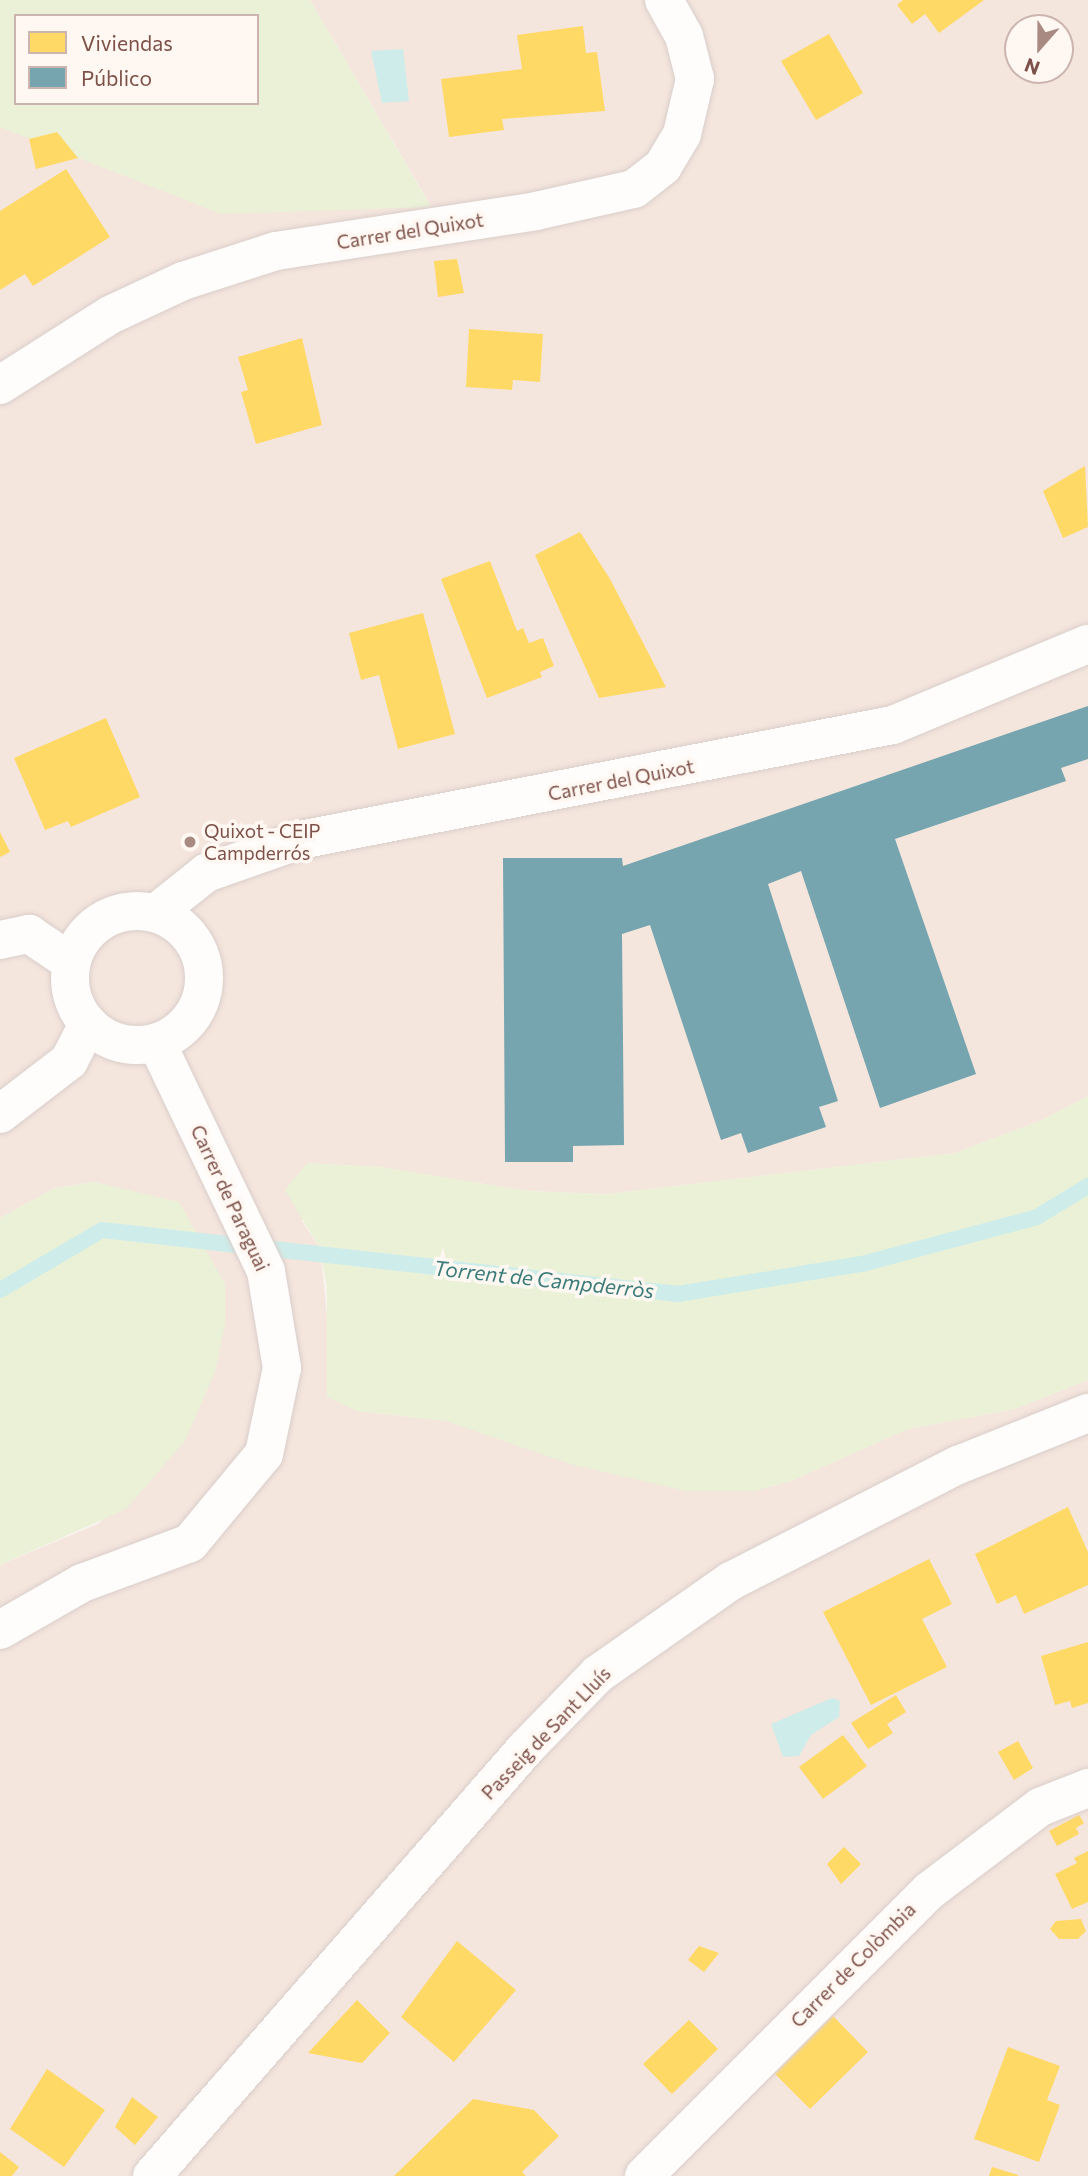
<!DOCTYPE html>
<html>
<head>
<meta charset="utf-8">
<style>
	body { margin:0 }
	#map { position:relative; width:1088px; height:2176px; overflow:hidden; background:#f9f3ee; font-family:Commissioner,sans-serif }
	div>[style] { position:absolute }
	.residential>* { inset:0; background:#f4e5dd }
	.green>* { inset:0; background:#eaf1d7 }
	.water>* { inset:0; background:#ceedea }
	.homes>* { inset:0; background:#ffd966 }
	.public>* { inset:0; background:#76a5af }
	.stream>* { height:16px; margin:-8px; padding:0 8px; transform-origin:8px; border-radius:8px; background:#ceedea }
	.roads { filter:drop-shadow(0 0 2px #d9ceca) drop-shadow(0 0 2px #d9ceca) }
	.minor>* { height:38px; margin:-19px; padding:0 19px; transform-origin:19px; border-radius:19px; background:#fefdfc }
	.minor>.ring { margin:-19px; padding:0; box-sizing:content-box; background:none; border:38px solid #fefdfc; border-radius:50% }
	.dots>* { width:19px; height:19px; translate:-50% -50%; box-sizing:border-box; border:4px solid #fff7f2; border-radius:50% }
	span { translate:-50% -50%; white-space:nowrap; text-align:center; line-height:1.15; -webkit-text-stroke:7px #fff7f2; paint-order:stroke }
	.street-label { font-size:19px; color:#7d5149 }
	.poi-label { font-size:19px; color:#7d5149 }
	.left { translate:0 -50%; text-align:left }
	.water-label { font-size:21px; color:#387b79; font-style:italic }
	.legend { position:absolute; left:14px; top:14px; width:245px; height:91px; box-sizing:border-box; background:#fff7f2; border:2px solid #cbb5ae; margin:0; padding:9px 12px; list-style:none; font-size:21px; color:#7d5149 }
	.legend li { display:flex; align-items:center; gap:14px; height:35px }
	.legend b { width:35px; border:2px solid #cbb5ae }
	.north { position:absolute; left:1004px; top:14px; width:70px; height:70px; box-sizing:border-box; background:#fff7f2; border:2px solid #cbb5ae; border-radius:50%; rotate:201deg; font-size:19px; font-weight:700; line-height:28px; text-align:center; color:#7d5149 }
	.north::after { content:''; display:block; margin:auto; width:24px; height:32px; background:#a88a83; clip-path:polygon(50% 0,100% 100%,50% 72%,0 100%) }
</style>
</head>
<body>
<div id="map">
	<div class="residential">
		<i style="clip-path:polygon(evenodd,310px 0,1088px 0,1088px 1096px,1042px 1120px,955px 1153px,608px 1194px,528px 1191px,380px 1167px,307px 1163px,302px 1221px,320px 1249px,328px 1325px,357px 1411px,446px 1421px,686px 1491px,754px 1491px,791px 1481px,908px 1429px,1015px 1409px,1088px 1380px,1088px 2176px,0 2176px,0 1565px,98px 1524px,185px 1441px,179px 1203px,94px 1182px,55px 1188px,0 1218px,0 127px,431px 206px,310px 0,1018px 28px,1060px 28px,1060px 70px,1018px 70px,1018px 28px)"></i>
	</div>
	<div class="green">
		<i style="clip-path:polygon(evenodd,0 0,310px 0,431px 207px,221px 214px,0 127px,0 0,16px 16px,257px 16px,257px 103px,16px 103px,16px 16px)"></i>
		<i style="clip-path:polygon(1088px 1096px,1088px 1380px,1015px 1409px,908px 1429px,791px 1481px,754px 1491px,686px 1491px,570px 1464px,446px 1421px,357px 1411px,327px 1397px,327px 1288px,320px 1249px,285px 1190px,307px 1163px,380px 1167px,528px 1191px,608px 1194px,955px 1153px,1042px 1120px)"></i>
		<i style="clip-path:polygon(94px 1182px,179px 1202px,225px 1284px,225px 1325px,215px 1372px,185px 1441px,126px 1509px,0 1565px,0 1218px,55px 1188px)"></i>
	</div>
	<div class="water">
		<i style="clip-path:polygon(403px 49px,409px 101px,382px 103px,371px 51px)"></i>
		<i style="clip-path:polygon(832px 1698px,840px 1701px,839px 1717px,811px 1735px,799px 1756px,783px 1757px,771px 1724px)"></i>
	</div>
	<div class="homes">
		<i style="clip-path:polygon(903px 0,984px 0,939px 33px,925px 14px,912px 24px,897px 5px)"></i>
		<i style="clip-path:polygon(583px 26px,586px 53px,597px 52px,605px 111px,502px 119px,504px 130px,449px 137px,441px 79px,522px 69px,517px 35px)"></i>
		<i style="clip-path:polygon(829px 34px,863px 93px,816px 120px,781px 61px)"></i>
		<i style="clip-path:polygon(57px 132px,78px 158px,36px 169px,29px 139px)"></i>
		<i style="clip-path:polygon(66px 169px,110px 237px,33px 286px,25px 274px,0 290px,0 211px)"></i>
		<i style="clip-path:polygon(457px 259px,464px 293px,438px 297px,434px 261px)"></i>
		<i style="clip-path:polygon(469px 329px,543px 334px,540px 382px,513px 380px,512px 390px,466px 387px)"></i>
		<i style="clip-path:polygon(302px 338px,322px 425px,256px 444px,241px 392px,248px 390px,238px 357px)"></i>
		<i style="clip-path:polygon(1085px 466px,1088px 527px,1063px 538px,1043px 491px)"></i>
		<i style="clip-path:polygon(580px 532px,610px 579px,666px 687px,599px 698px,535px 555px)"></i>
		<i style="clip-path:polygon(490px 561px,517px 631px,523px 628px,529px 643px,543px 638px,554px 666px,540px 672px,542px 677px,487px 698px,441px 579px)"></i>
		<i style="clip-path:polygon(423px 613px,455px 734px,398px 749px,379px 675px,361px 680px,349px 633px)"></i>
		<i style="clip-path:polygon(106px 718px,140px 797px,71px 827px,68px 821px,45px 830px,14px 758px)"></i>
		<i style="clip-path:polygon(0 832px,10px 852px,0 857px)"></i>
		<i style="clip-path:polygon(1068px 1507px,1088px 1552px,1088px 1585px,1024px 1614px,1016px 1595px,997px 1604px,975px 1554px)"></i>
		<i style="clip-path:polygon(929px 1559px,952px 1604px,922px 1619px,947px 1667px,871px 1705px,823px 1612px)"></i>
		<i style="clip-path:polygon(1088px 1642px,1088px 1703px,1072px 1708px,1070px 1701px,1055px 1705px,1041px 1656px)"></i>
		<i style="clip-path:polygon(896px 1695px,906px 1712px,887px 1724px,893px 1733px,868px 1749px,851px 1723px)"></i>
		<i style="clip-path:polygon(843px 1735px,867px 1766px,823px 1799px,799px 1767px)"></i>
		<i style="clip-path:polygon(1018px 1741px,1033px 1768px,1014px 1780px,998px 1752px)"></i>
		<i style="clip-path:polygon(1079px 1815px,1084px 1823px,1076px 1828px,1079px 1834px,1057px 1846px,1049px 1831px)"></i>
		<i style="clip-path:polygon(844px 1847px,861px 1864px,841px 1884px,827px 1864px)"></i>
		<i style="clip-path:polygon(1088px 1851px,1088px 1902px,1072px 1909px,1055px 1874px,1077px 1863px,1074px 1858px)"></i>
		<i style="clip-path:polygon(1081px 1919px,1086px 1931px,1078px 1939px,1059px 1939px,1050px 1929px,1056px 1921px)"></i>
		<i style="clip-path:polygon(457px 1941px,516px 1990px,454px 2062px,401px 2017px)"></i>
		<i style="clip-path:polygon(699px 1946px,719px 1953px,704px 1972px,688px 1960px)"></i>
		<i style="clip-path:polygon(357px 2000px,390px 2033px,362px 2063px,308px 2053px)"></i>
		<i style="clip-path:polygon(833px 2016px,868px 2052px,810px 2109px,775px 2074px)"></i>
		<i style="clip-path:polygon(689px 2020px,718px 2049px,672px 2094px,643px 2064px)"></i>
		<i style="clip-path:polygon(1008px 2047px,1060px 2066px,1047px 2100px,1060px 2105px,1039px 2162px,974px 2139px)"></i>
		<i style="clip-path:polygon(47px 2069px,105px 2110px,64px 2167px,10px 2129px)"></i>
		<i style="clip-path:polygon(132px 2097px,158px 2117px,135px 2145px,115px 2127px)"></i>
		<i style="clip-path:polygon(473px 2099px,534px 2110px,559px 2136px,522px 2172px,526px 2176px,394px 2176px)"></i>
		<i style="clip-path:polygon(0 2152px,19px 2167px,12px 2176px,0 2176px)"></i>
		<i style="clip-path:polygon(992px 2167px,1018px 2175px,1018px 2176px,989px 2176px)"></i>
	</div>
	<div class="public">
		<i style="clip-path:polygon(1088px 706px,1088px 759px,1061px 768px,1066px 781px,895px 839px,976px 1074px,880px 1108px,801px 871px,768px 884px,838px 1101px,819px 1107px,826px 1127px,748px 1153px,741px 1133px,721px 1140px,650px 925px,622px 934px,624px 1145px,573px 1146px,573px 1162px,505px 1162px,503px 858px,622px 858px,623px 866px)"></i>
	</div>
	<div class="stream">
		<i style="left:0;top:1290px;width:118px;rotate:-30.5deg"></i>
		<i style="left:102px;top:1230px;width:580px;rotate:6.34deg"></i>
		<i style="left:678px;top:1294px;width:186px;rotate:-9.3deg"></i>
		<i style="left:862px;top:1264px;width:181px;rotate:-15deg"></i>
		<i style="left:1037px;top:1217px;width:60px;rotate:-31.3deg"></i>
	</div>
	<div class="roads">
		<div class="minor">
			<i style="left:0;top:385px;width:130px;rotate:-32.5deg"></i>
			<i style="left:110px;top:315px;width:81px;rotate:-25deg"></i>
			<i style="left:183px;top:281px;width:98px;rotate:-17.9deg"></i>
			<i style="left:276px;top:251px;width:263px;rotate:-8.7deg"></i>
			<i style="left:536px;top:211px;width:100px;rotate:-12.7deg"></i>
			<i style="left:634px;top:189px;width:37px;rotate:-38deg"></i>
			<i style="left:663px;top:166px;width:37px;rotate:-59deg"></i>
			<i style="left:682px;top:134px;width:57px;rotate:-76.7deg"></i>
			<i style="left:695px;top:79px;width:44px;rotate:-104.3deg"></i>
			<i style="left:684px;top:36px;width:41px;rotate:-119.1deg"></i>
			<i class="ring" style="left:70px;top:911px;width:96px;height:96px"></i>
			<i style="left:157px;top:912px;width:63px;rotate:-38.5deg"></i>
			<i style="left:206px;top:873px;width:100px;rotate:-19.3deg"></i>
			<i style="left:300px;top:840px;width:604px;rotate:-10.98deg"></i>
			<i style="left:893px;top:725px;width:211px;rotate:-22.6deg"></i>
			<i style="left:0;top:940px;width:30px;rotate:-12deg"></i>
			<i style="left:29px;top:934px;width:50px;rotate:33.7deg"></i>
			<i style="left:0;top:1114px;width:87px;rotate:-37.5deg"></i>
			<i style="left:69px;top:1061px;width:42px;rotate:-62.8deg"></i>
			<i style="left:0;top:1630px;width:95px;rotate:-29.8deg"></i>
			<i style="left:82px;top:1583px;width:115px;rotate:-20.3deg"></i>
			<i style="left:190px;top:1543px;width:116px;rotate:-50.3deg"></i>
			<i style="left:264px;top:1454px;width:88px;rotate:-78.2deg"></i>
			<i style="left:282px;top:1368px;width:98px;rotate:-99.4deg"></i>
			<i style="left:266px;top:1271px;width:253px;rotate:-115.6deg"></i>
			<i style="left:152px;top:2176px;width:568px;rotate:-48.85deg"></i>
			<i style="left:526px;top:1748px;width:103px;rotate:-45.8deg"></i>
			<i style="left:598px;top:1674px;width:162px;rotate:-35deg"></i>
			<i style="left:731px;top:1581px;width:255px;rotate:-27.1deg"></i>
			<i style="left:958px;top:1465px;width:140px;rotate:-21.8deg"></i>
			<i style="left:644px;top:2176px;width:403px;rotate:-45deg"></i>
			<i style="left:929px;top:1891px;width:139px;rotate:-37.1deg"></i>
			<i style="left:1040px;top:1807px;width:52px;rotate:-21.6deg"></i>
		</div>
	</div>
	<div class="dots">
		<i style="left:190px;top:842px;background:#a88a83"></i>
	</div>
	<div class="street-label">
		<span style="left:410px;top:231px;rotate:-9deg">Carrer del Quixot</span>
		<span style="left:621px;top:780px;rotate:-11deg">Carrer del Quixot</span>
		<span style="left:230px;top:1198px;rotate:65deg">Carrer de Paraguai</span>
		<span style="left:546px;top:1733px;rotate:-46deg">Passeig de Sant Lluís</span>
		<span style="left:853px;top:1965px;rotate:-45deg">Carrer de Colòmbia</span>
	</div>
	<div class="poi-label">
		<span class="left" style="left:204px;top:842px">Quixot - CEIP<br>Campderrós</span>
	</div>
	<div class="water-label">
		<span style="left:544px;top:1279px;rotate:6deg">Torrent de Campderròs</span>
	</div>
	<ul class="legend">
	<li><b style="height:19px;background:#ffd966"></b>Viviendas</li>
	<li><b style="height:19px;background:#76a5af"></b>Público</li>
	</ul>
	<div class="north">N</div>
</div>
</body>
</html>
